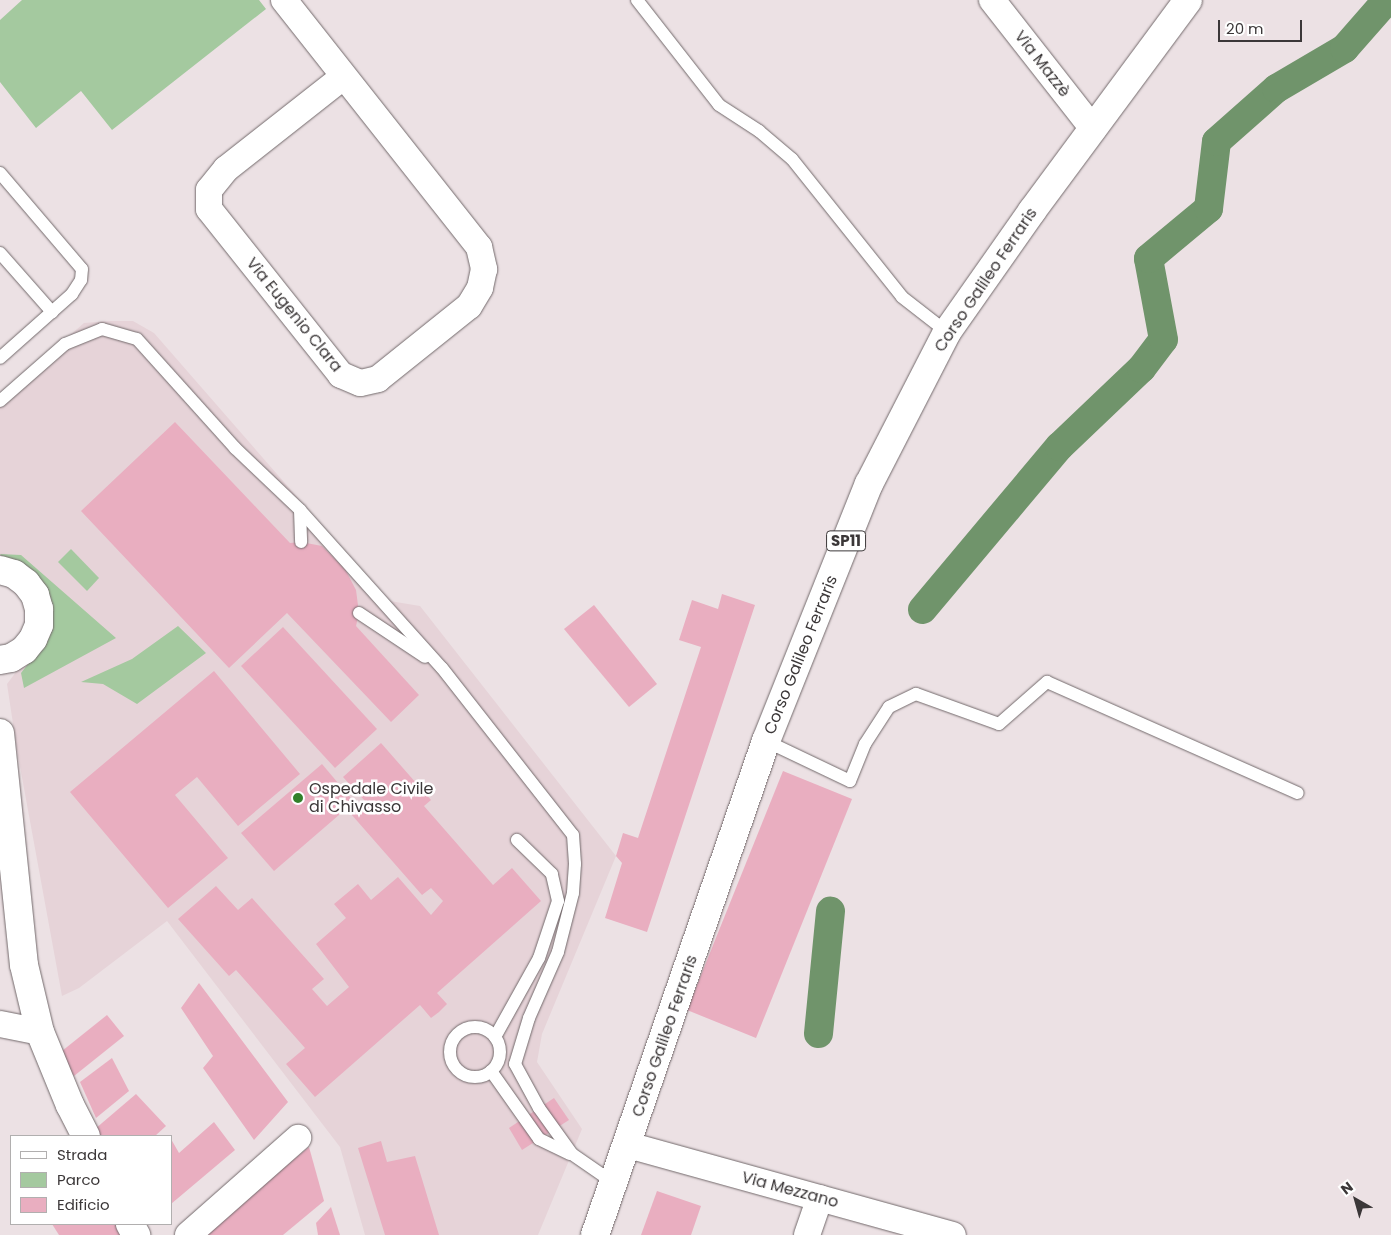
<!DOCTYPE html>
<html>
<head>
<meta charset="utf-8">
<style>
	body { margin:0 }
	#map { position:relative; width:1391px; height:1235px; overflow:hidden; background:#ece1e4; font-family:Poppins,sans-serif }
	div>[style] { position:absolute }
	.built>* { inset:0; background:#e6d3d8 }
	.green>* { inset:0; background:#a4c99f }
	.canal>* { height:29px; margin:-14.5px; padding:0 14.5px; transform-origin:14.5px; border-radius:14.5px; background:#70946b }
	.building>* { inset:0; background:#e9aec0 }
	.roads { filter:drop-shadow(0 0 1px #72696b) drop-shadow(0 0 1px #72696b) }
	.service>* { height:12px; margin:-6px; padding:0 6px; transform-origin:6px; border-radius:6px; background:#fff }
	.service>.ring { margin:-6px; padding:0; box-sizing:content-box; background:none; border:12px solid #fff; border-radius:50% }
	.minor>* { height:26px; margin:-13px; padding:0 13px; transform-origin:13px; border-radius:13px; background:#fff }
	.primary>* { height:28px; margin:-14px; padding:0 14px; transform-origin:14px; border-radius:14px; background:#fff }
	.dots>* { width:14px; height:14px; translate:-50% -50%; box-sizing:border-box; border:2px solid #fff; border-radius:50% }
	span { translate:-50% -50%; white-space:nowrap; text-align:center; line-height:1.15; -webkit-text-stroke:5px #fff; paint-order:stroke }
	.shield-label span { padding:1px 4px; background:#fff; border:1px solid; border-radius:4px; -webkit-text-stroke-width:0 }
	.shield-label { font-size:15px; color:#3b3738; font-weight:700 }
	.street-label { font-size:16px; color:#3b3738 }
	.poi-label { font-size:16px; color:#3b3738 }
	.left { translate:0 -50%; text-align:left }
	.legend { position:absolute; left:10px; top:1135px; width:162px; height:90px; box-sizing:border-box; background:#fff; border:1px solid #b1afaf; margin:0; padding:6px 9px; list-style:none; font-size:15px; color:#3b3738 }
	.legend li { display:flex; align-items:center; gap:10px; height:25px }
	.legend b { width:25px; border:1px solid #b1afaf }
	.north { position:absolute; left:1331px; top:1175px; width:50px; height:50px; -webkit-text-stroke:4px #fff; paint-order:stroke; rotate:322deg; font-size:14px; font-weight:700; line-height:20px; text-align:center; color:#3b3738 }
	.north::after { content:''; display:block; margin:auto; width:18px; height:22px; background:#3b3738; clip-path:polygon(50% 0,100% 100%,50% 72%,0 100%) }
	.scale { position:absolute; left:1218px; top:20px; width:84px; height:22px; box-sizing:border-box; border:2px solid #3b3738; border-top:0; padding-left:6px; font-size:15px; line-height:18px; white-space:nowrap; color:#3b3738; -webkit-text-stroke:4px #fff; paint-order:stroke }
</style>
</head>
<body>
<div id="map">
	<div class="built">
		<i style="clip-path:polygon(111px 321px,133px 321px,154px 333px,379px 591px,390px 601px,420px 606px,616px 856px,542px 1034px,537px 1062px,582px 1129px,538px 1235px,365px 1235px,340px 1147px,167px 921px,79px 988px,62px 996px,17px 750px,7px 684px,43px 636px,8px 566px,0 555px,0 396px,84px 323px)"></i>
	</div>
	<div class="green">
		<i style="clip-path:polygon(22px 0,259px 0,266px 9px,112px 130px,81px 91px,36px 128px,0 82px,0 20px)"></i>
		<i style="clip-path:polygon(71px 549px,99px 578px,87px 591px,58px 562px)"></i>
		<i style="clip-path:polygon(0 554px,21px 555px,116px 638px,24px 688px,21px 673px,50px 636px,52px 616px)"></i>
		<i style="clip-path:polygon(178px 626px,206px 653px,137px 704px,103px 684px,81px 682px,132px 659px)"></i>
	</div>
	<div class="canal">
		<i style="left:922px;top:609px;width:213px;rotate:-50deg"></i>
		<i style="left:1059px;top:446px;width:113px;rotate:-43.6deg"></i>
		<i style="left:1141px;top:368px;width:36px;rotate:-53deg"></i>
		<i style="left:1163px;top:339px;width:82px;rotate:-100.5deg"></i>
		<i style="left:1148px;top:258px;width:78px;rotate:-39.8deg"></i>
		<i style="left:1208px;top:208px;width:67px;rotate:-83.2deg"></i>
		<i style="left:1216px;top:141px;width:80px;rotate:-41.5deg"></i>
		<i style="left:1276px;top:88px;width:79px;rotate:-30.5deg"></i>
		<i style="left:1344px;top:48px;width:64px;rotate:-48.8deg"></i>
		<i style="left:818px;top:1033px;width:123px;rotate:-84.4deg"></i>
	</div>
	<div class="building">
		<i style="clip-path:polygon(175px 422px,290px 543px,301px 542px,322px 546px,345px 569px,356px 590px,359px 613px,356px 626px,419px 695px,391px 722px,287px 613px,229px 668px,81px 511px)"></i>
		<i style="clip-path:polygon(722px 594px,755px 605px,647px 932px,605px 918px,622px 863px,616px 856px,623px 833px,638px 838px,701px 647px,679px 640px,692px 600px,718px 609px)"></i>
		<i style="clip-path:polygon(594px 605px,657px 684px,629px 707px,564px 629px)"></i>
		<i style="clip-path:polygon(283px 627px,377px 729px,335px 768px,241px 666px)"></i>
		<i style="clip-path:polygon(214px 671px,300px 774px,238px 826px,197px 777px,175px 795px,228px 858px,168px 908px,70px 792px)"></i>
		<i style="clip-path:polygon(381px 743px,431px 800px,424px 806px,493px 885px,512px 868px,541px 901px,437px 993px,447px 1004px,439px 1012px,431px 1018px,420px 1005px,315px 1097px,286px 1064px,305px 1048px,236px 970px,229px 976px,178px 919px,216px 886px,238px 910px,252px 898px,324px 979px,312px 989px,327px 1006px,349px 987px,316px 944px,346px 918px,334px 904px,358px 884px,371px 900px,398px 877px,431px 915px,443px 901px,431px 888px,422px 895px,351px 814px,365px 801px,343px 777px)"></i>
		<i style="clip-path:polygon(322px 764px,354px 802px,274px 871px,241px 833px)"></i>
		<i style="clip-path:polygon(783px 771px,852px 799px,756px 1038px,687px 1010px)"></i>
		<i style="clip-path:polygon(199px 983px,288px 1102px,254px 1140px,203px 1068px,213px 1056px,181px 1008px)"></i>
		<i style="clip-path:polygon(107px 1015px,124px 1036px,74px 1076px,57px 1055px)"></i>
		<i style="clip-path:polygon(112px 1058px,129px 1091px,96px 1118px,80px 1082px)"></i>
		<i style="clip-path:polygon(136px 1094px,166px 1126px,155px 1136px,99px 1136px,95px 1129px)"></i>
		<i style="clip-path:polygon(554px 1098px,569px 1120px,522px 1150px,509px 1128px)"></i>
		<i style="clip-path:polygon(214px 1122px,235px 1150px,171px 1204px,171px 1139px,179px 1153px)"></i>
		<i style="clip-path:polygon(381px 1141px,387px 1162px,415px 1156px,439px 1235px,385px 1235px,358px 1148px)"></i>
		<i style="clip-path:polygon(309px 1147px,324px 1201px,283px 1235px,200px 1235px)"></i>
		<i style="clip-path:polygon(657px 1191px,701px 1206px,691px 1235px,641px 1235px)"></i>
		<i style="clip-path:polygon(331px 1207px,340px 1235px,318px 1235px,316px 1223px)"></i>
		<i style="clip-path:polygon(52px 1224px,122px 1224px,128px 1235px,59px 1235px)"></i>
	</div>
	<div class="roads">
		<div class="service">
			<i style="left:637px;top:0;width:133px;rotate:52deg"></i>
			<i style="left:719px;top:105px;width:48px;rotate:33deg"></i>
			<i style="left:759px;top:131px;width:43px;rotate:40.3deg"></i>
			<i style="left:792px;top:159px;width:176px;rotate:51.4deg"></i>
			<i style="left:902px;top:297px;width:57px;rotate:37.9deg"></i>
			<i style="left:0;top:173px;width:126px;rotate:49.5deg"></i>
			<i style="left:82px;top:269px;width:11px;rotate:95deg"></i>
			<i style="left:81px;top:280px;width:17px;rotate:123deg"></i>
			<i style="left:72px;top:294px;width:96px;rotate:138.4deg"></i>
			<i style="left:0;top:253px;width:79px;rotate:48.6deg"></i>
			<i style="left:0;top:401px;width:86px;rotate:-41.2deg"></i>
			<i style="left:65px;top:344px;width:40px;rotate:-22deg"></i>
			<i style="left:102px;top:329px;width:36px;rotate:16deg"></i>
			<i style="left:137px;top:339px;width:147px;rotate:48deg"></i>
			<i style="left:235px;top:448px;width:90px;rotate:43.6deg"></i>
			<i style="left:300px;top:510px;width:212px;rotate:48.1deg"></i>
			<i style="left:442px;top:668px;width:212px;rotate:51.9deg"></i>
			<i style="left:573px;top:835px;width:29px;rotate:86deg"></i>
			<i style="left:575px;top:864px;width:29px;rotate:94deg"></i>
			<i style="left:573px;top:893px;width:61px;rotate:104.3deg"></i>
			<i style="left:558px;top:952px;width:72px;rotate:113.7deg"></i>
			<i style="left:529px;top:1018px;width:48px;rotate:106.9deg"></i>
			<i style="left:515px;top:1064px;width:50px;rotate:61.4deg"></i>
			<i style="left:539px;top:1108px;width:57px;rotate:54.3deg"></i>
			<i style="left:572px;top:1154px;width:51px;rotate:34.6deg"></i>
			<i style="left:300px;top:510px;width:32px;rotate:88deg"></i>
			<i style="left:359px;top:613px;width:79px;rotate:33.7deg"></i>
			<i style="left:766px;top:741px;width:93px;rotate:25.5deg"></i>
			<i style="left:850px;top:781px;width:40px;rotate:-68deg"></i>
			<i style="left:865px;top:744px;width:44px;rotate:-57deg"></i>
			<i style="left:889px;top:707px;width:30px;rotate:-26deg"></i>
			<i style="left:916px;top:694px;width:88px;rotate:19.9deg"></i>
			<i style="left:999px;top:724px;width:64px;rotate:-41.2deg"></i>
			<i style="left:1047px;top:682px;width:274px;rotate:23.9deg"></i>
			<i class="ring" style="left:450px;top:1027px;width:38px;height:38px"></i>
			<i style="left:495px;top:1037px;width:90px;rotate:-60.9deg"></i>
			<i style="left:539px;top:958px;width:60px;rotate:-71.6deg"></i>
			<i style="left:558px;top:901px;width:28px;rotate:-103deg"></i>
			<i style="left:552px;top:874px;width:49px;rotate:-135.8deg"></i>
			<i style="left:491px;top:1071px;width:83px;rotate:54.8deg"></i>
			<i style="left:539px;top:1139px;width:34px;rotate:26deg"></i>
		</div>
		<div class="minor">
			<i style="left:284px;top:0;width:315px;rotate:51.7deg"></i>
			<i style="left:479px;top:247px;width:23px;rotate:77deg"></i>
			<i style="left:484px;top:269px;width:19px;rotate:102deg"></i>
			<i style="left:480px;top:288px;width:21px;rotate:121deg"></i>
			<i style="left:469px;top:306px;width:117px;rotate:141.3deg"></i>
			<i style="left:378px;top:379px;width:18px;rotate:167deg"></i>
			<i style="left:360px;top:383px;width:21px;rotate:-157deg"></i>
			<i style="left:341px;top:375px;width:212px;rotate:-128.5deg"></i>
			<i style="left:209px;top:209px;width:19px;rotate:-90deg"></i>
			<i style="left:209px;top:190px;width:27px;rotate:-51deg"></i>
			<i style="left:226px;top:169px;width:149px;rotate:-38.2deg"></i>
			<i style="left:992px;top:0;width:164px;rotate:51.9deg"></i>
			<i style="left:0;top:1024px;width:41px;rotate:11.3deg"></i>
			<i style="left:628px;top:1145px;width:337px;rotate:15.5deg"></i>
			<i style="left:188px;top:1235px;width:147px;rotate:-41.4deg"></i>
			<i style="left:807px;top:1235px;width:39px;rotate:-71deg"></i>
		</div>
		<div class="primary">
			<i style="left:0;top:570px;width:15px;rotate:16deg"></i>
			<i style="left:14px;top:574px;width:15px;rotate:37deg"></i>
			<i style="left:26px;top:583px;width:15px;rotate:53deg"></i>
			<i style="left:35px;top:595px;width:15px;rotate:74deg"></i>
			<i style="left:39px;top:609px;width:16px;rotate:90deg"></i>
			<i style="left:39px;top:625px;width:15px;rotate:113deg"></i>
			<i style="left:33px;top:639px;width:14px;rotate:129deg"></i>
			<i style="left:24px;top:650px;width:15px;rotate:148deg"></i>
			<i style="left:11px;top:658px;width:11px;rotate:170deg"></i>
			<i style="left:0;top:733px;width:233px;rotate:84.1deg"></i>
			<i style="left:24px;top:965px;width:69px;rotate:76.6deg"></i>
			<i style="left:40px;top:1032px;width:79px;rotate:67.7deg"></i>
			<i style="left:70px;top:1105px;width:35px;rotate:63deg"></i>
			<i style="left:130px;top:1224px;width:13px;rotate:61deg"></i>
			<i style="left:595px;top:1235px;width:523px;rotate:-70.91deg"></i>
			<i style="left:766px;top:741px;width:277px;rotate:-68.2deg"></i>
			<i style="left:869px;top:484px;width:171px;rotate:-62.8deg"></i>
			<i style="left:947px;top:332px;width:148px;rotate:-54.9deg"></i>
			<i style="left:1032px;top:211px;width:262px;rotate:-53.5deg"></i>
		</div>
	</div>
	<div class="dots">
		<i style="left:298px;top:798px;background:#32802a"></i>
	</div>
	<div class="shield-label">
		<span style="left:846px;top:541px">SP11</span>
	</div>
	<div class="street-label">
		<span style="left:1042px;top:64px;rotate:52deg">Via Mazzè</span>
		<span style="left:986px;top:280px;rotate:-56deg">Corso Galileo Ferraris</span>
		<span style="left:294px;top:315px;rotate:51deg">Via Eugenio Clara</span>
		<span style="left:801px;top:655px;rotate:-68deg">Corso Galileo Ferraris</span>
		<span style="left:665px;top:1036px;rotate:-71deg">Corso Galileo Ferraris</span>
		<span style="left:790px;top:1190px;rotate:15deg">Via Mezzano</span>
	</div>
	<div class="poi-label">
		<span class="left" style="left:309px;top:798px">Ospedale Civile<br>di Chivasso</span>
	</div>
	<ul class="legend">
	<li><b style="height:6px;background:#fff"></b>Strada</li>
	<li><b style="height:14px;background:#a4c99f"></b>Parco</li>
	<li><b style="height:14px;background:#e9aec0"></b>Edificio</li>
	</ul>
	<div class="north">N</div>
	<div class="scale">20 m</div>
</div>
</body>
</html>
